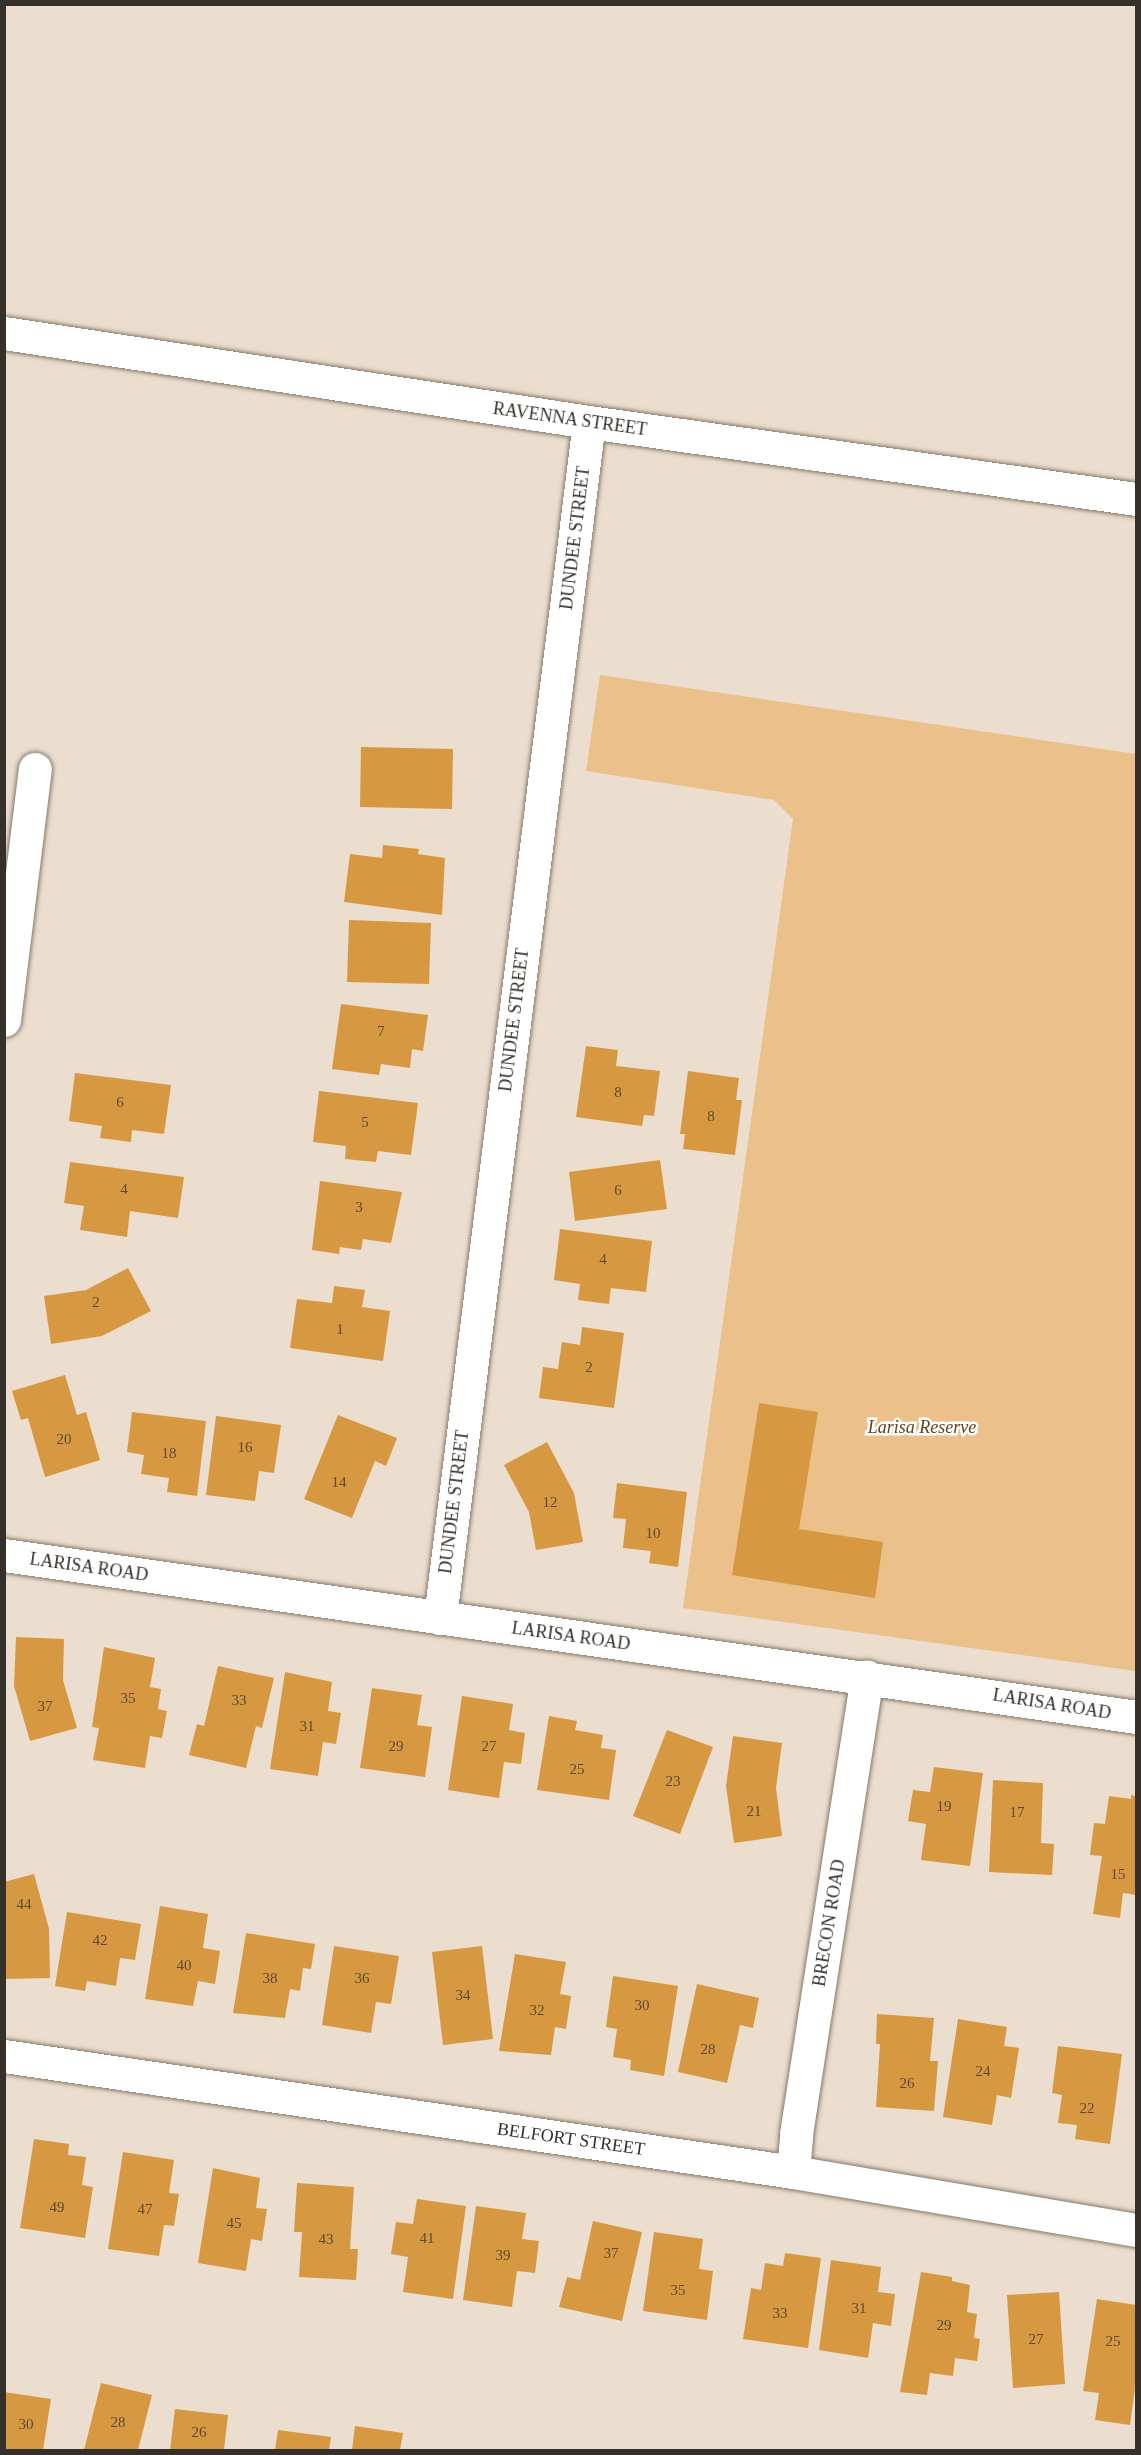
<!DOCTYPE html>
<html>
<head>
<meta charset="utf-8">
<style>
	body { margin:0 }
	#map { position:relative; width:1141px; height:2455px; overflow:hidden; background:#ebdece; font-family:Georgia,serif }
	div>[style] { position:absolute }
	.green>* { inset:0; background:#ecc08a }
	.building>* { inset:0; background:#d79842 }
	.roads { filter:drop-shadow(0 0 2px #85796b) drop-shadow(0 0 2px #85796b) }
	.minor>* { height:33px; margin:-16.5px; padding:0 16.5px; transform-origin:16.5px; border-radius:16.5px; background:#fff }
	span { translate:-50% -50%; white-space:nowrap; text-align:center; line-height:1.15; -webkit-text-stroke:5px #fff; paint-order:stroke }
	.number-label { font-size:15px; color:#5e4a30 }
	.number-label span { -webkit-text-stroke-width:0 }
	.street-label { font-size:18px; color:#36302a }
	.park-label { font-size:18px; color:#5f4421; font-style:italic }
	.frame { position:absolute; inset:0; border:6px solid #36302a; pointer-events:none }
</style>
</head>
<body>
<div id="map">
	<div class="green">
		<i style="clip-path:polygon(600px 675px,1136px 754px,1136px 1671px,683px 1608px,793px 819px,774px 800px,586px 771px)"></i>
	</div>
	<div class="building">
		<i style="clip-path:polygon(361px 747px,453px 749px,452px 809px,360px 807px)"></i>
		<i style="clip-path:polygon(383px 845px,419px 849px,418px 854px,445px 858px,442px 915px,344px 902px,350px 854px,382px 858px)"></i>
		<i style="clip-path:polygon(349px 920px,431px 923px,429px 984px,347px 982px)"></i>
		<i style="clip-path:polygon(341px 1004px,428px 1015px,423px 1051px,412px 1049px,410px 1068px,381px 1064px,379px 1075px,332px 1069px)"></i>
		<i style="clip-path:polygon(586px 1046px,618px 1050px,616px 1066px,660px 1071px,654px 1116px,644px 1115px,642px 1126px,576px 1117px)"></i>
		<i style="clip-path:polygon(688px 1071px,739px 1078px,736px 1100px,742px 1100px,735px 1155px,683px 1149px,685px 1134px,680px 1134px)"></i>
		<i style="clip-path:polygon(75px 1073px,171px 1085px,164px 1134px,132px 1130px,131px 1142px,100px 1138px,102px 1126px,69px 1121px)"></i>
		<i style="clip-path:polygon(319px 1091px,418px 1103px,411px 1155px,378px 1151px,376px 1162px,345px 1159px,346px 1146px,313px 1142px)"></i>
		<i style="clip-path:polygon(660px 1160px,667px 1209px,575px 1221px,569px 1172px)"></i>
		<i style="clip-path:polygon(70px 1162px,184px 1177px,178px 1218px,130px 1211px,127px 1237px,80px 1230px,84px 1206px,64px 1203px)"></i>
		<i style="clip-path:polygon(320px 1181px,402px 1192px,391px 1243px,363px 1239px,361px 1250px,340px 1247px,339px 1254px,312px 1250px)"></i>
		<i style="clip-path:polygon(560px 1229px,652px 1241px,646px 1292px,611px 1288px,609px 1304px,578px 1300px,580px 1284px,554px 1280px)"></i>
		<i style="clip-path:polygon(128px 1268px,151px 1311px,102px 1336px,51px 1344px,44px 1296px,86px 1290px)"></i>
		<i style="clip-path:polygon(334px 1286px,365px 1290px,362px 1307px,390px 1311px,383px 1361px,290px 1348px,297px 1299px,332px 1303px)"></i>
		<i style="clip-path:polygon(582px 1327px,624px 1333px,614px 1408px,539px 1398px,543px 1367px,558px 1369px,562px 1342px,580px 1345px)"></i>
		<i style="clip-path:polygon(65px 1375px,77px 1415px,86px 1412px,100px 1460px,45px 1477px,28px 1418px,21px 1420px,12px 1391px)"></i>
		<i style="clip-path:polygon(759px 1403px,818px 1412px,799px 1529px,883px 1542px,875px 1598px,732px 1575px)"></i>
		<i style="clip-path:polygon(132px 1412px,206px 1421px,197px 1496px,167px 1492px,169px 1478px,141px 1474px,144px 1455px,127px 1452px)"></i>
		<i style="clip-path:polygon(338px 1415px,397px 1438px,386px 1466px,375px 1461px,352px 1518px,304px 1499px)"></i>
		<i style="clip-path:polygon(216px 1416px,281px 1425px,274px 1473px,259px 1471px,255px 1501px,206px 1495px)"></i>
		<i style="clip-path:polygon(547px 1442px,574px 1493px,583px 1542px,536px 1550px,529px 1512px,504px 1465px)"></i>
		<i style="clip-path:polygon(617px 1483px,687px 1492px,678px 1567px,649px 1563px,651px 1551px,623px 1548px,626px 1519px,613px 1518px)"></i>
		<i style="clip-path:polygon(16px 1637px,64px 1639px,63px 1680px,77px 1728px,30px 1741px,14px 1686px)"></i>
		<i style="clip-path:polygon(104px 1647px,155px 1658px,150px 1687px,161px 1689px,158px 1709px,167px 1711px,162px 1738px,150px 1736px,145px 1768px,93px 1760px,99px 1728px,92px 1727px)"></i>
		<i style="clip-path:polygon(218px 1666px,274px 1678px,262px 1728px,256px 1726px,246px 1768px,189px 1755px,197px 1724px,204px 1726px)"></i>
		<i style="clip-path:polygon(285px 1672px,332px 1682px,328px 1711px,341px 1713px,336px 1744px,323px 1742px,318px 1776px,270px 1769px)"></i>
		<i style="clip-path:polygon(372px 1688px,422px 1695px,417px 1725px,432px 1727px,425px 1777px,360px 1768px)"></i>
		<i style="clip-path:polygon(462px 1696px,513px 1704px,509px 1730px,525px 1733px,521px 1764px,504px 1762px,499px 1798px,448px 1790px)"></i>
		<i style="clip-path:polygon(549px 1716px,577px 1721px,575px 1730px,603px 1735px,601px 1748px,616px 1750px,609px 1800px,537px 1790px)"></i>
		<i style="clip-path:polygon(667px 1730px,713px 1747px,680px 1834px,633px 1816px)"></i>
		<i style="clip-path:polygon(733px 1736px,782px 1743px,776px 1788px,782px 1836px,734px 1843px,726px 1786px)"></i>
		<i style="clip-path:polygon(934px 1767px,983px 1773px,970px 1866px,921px 1860px,926px 1824px,908px 1821px,913px 1790px,930px 1792px)"></i>
		<i style="clip-path:polygon(993px 1780px,1043px 1783px,1041px 1843px,1054px 1844px,1052px 1875px,989px 1872px)"></i>
		<i style="clip-path:polygon(1131px 1795px,1136px 1796px,1136px 1895px,1123px 1893px,1120px 1918px,1093px 1914px,1102px 1856px,1090px 1855px,1094px 1823px,1105px 1824px,1109px 1796px,1131px 1799px)"></i>
		<i style="clip-path:polygon(34px 1874px,49px 1929px,50px 1978px,4px 1979px,4px 1882px)"></i>
		<i style="clip-path:polygon(160px 1906px,208px 1914px,203px 1948px,220px 1951px,215px 1984px,198px 1981px,193px 2006px,145px 1999px)"></i>
		<i style="clip-path:polygon(67px 1912px,141px 1924px,135px 1960px,120px 1958px,116px 1986px,87px 1981px,85px 1991px,55px 1986px)"></i>
		<i style="clip-path:polygon(246px 1933px,315px 1944px,311px 1969px,303px 1968px,300px 1991px,290px 1989px,285px 2018px,233px 2013px)"></i>
		<i style="clip-path:polygon(334px 1946px,399px 1956px,391px 2004px,376px 2002px,371px 2033px,322px 2025px)"></i>
		<i style="clip-path:polygon(482px 1946px,493px 2039px,443px 2045px,432px 1952px)"></i>
		<i style="clip-path:polygon(515px 1954px,566px 1962px,560px 1994px,571px 1996px,566px 2029px,555px 2027px,551px 2055px,499px 2051px)"></i>
		<i style="clip-path:polygon(613px 1976px,678px 1986px,664px 2076px,630px 2070px,631px 2060px,613px 2057px,617px 2029px,606px 2027px)"></i>
		<i style="clip-path:polygon(697px 1984px,759px 1998px,753px 2028px,740px 2025px,727px 2083px,678px 2072px)"></i>
		<i style="clip-path:polygon(877px 2014px,934px 2018px,930px 2061px,938px 2061px,934px 2111px,876px 2107px,880px 2044px,876px 2044px)"></i>
		<i style="clip-path:polygon(958px 2019px,1007px 2027px,1004px 2046px,1019px 2048px,1011px 2098px,997px 2095px,992px 2125px,943px 2117px)"></i>
		<i style="clip-path:polygon(1058px 2046px,1122px 2054px,1110px 2144px,1075px 2139px,1077px 2125px,1058px 2123px,1062px 2095px,1052px 2093px)"></i>
		<i style="clip-path:polygon(34px 2139px,69px 2144px,68px 2155px,86px 2157px,82px 2185px,93px 2187px,85px 2238px,20px 2228px)"></i>
		<i style="clip-path:polygon(123px 2152px,174px 2160px,169px 2193px,179px 2194px,174px 2226px,164px 2225px,159px 2256px,108px 2249px)"></i>
		<i style="clip-path:polygon(213px 2168px,260px 2178px,256px 2208px,267px 2209px,262px 2241px,251px 2239px,246px 2271px,198px 2263px)"></i>
		<i style="clip-path:polygon(297px 2183px,354px 2187px,350px 2249px,358px 2249px,356px 2280px,299px 2277px,302px 2232px,294px 2232px)"></i>
		<i style="clip-path:polygon(417px 2199px,466px 2206px,453px 2299px,403px 2292px,408px 2257px,391px 2254px,396px 2222px,413px 2224px)"></i>
		<i style="clip-path:polygon(476px 2206px,526px 2213px,522px 2239px,539px 2241px,535px 2273px,517px 2271px,512px 2307px,463px 2300px)"></i>
		<i style="clip-path:polygon(593px 2221px,642px 2232px,622px 2321px,559px 2307px,567px 2277px,580px 2280px)"></i>
		<i style="clip-path:polygon(654px 2232px,703px 2239px,699px 2269px,713px 2271px,707px 2320px,643px 2311px)"></i>
		<i style="clip-path:polygon(785px 2253px,821px 2258px,808px 2348px,743px 2339px,751px 2288px,761px 2290px,765px 2263px,783px 2266px)"></i>
		<i style="clip-path:polygon(831px 2260px,881px 2267px,878px 2292px,895px 2294px,891px 2326px,873px 2323px,868px 2358px,819px 2350px)"></i>
		<i style="clip-path:polygon(921px 2272px,952px 2277px,952px 2281px,970px 2285px,967px 2312px,977px 2314px,974px 2338px,980px 2339px,977px 2361px,955px 2358px,953px 2376px,930px 2373px,927px 2395px,900px 2392px)"></i>
		<i style="clip-path:polygon(1059px 2292px,1065px 2384px,1013px 2388px,1007px 2295px)"></i>
		<i style="clip-path:polygon(1097px 2299px,1136px 2305px,1136px 2380px,1130px 2425px,1095px 2420px,1099px 2393px,1083px 2391px)"></i>
		<i style="clip-path:polygon(101px 2383px,152px 2395px,138px 2450px,84px 2450px)"></i>
		<i style="clip-path:polygon(4px 2392px,51px 2399px,43px 2450px,4px 2450px)"></i>
		<i style="clip-path:polygon(175px 2409px,228px 2415px,224px 2450px,170px 2450px)"></i>
		<i style="clip-path:polygon(355px 2426px,403px 2433px,400px 2450px,352px 2450px)"></i>
		<i style="clip-path:polygon(278px 2430px,331px 2437px,329px 2450px,275px 2450px)"></i>
	</div>
	<div class="roads">
		<div class="minor">
			<i style="left:4px;top:333px;width:592px;rotate:8.65deg"></i>
			<i style="left:589px;top:422px;width:552px;rotate:8.01deg"></i>
			<i style="left:4px;top:1020px;width:253px;rotate:-83deg"></i>
			<i style="left:4px;top:1555px;width:1144px;rotate:8.14deg"></i>
			<i style="left:440px;top:1618px;width:1205px;rotate:-82.9deg"></i>
			<i style="left:4px;top:2056px;width:797px;rotate:8.36deg"></i>
			<i style="left:793px;top:2172px;width:348px;rotate:9.6deg"></i>
			<i style="left:793px;top:2172px;width:38px;rotate:-85deg"></i>
			<i style="left:796px;top:2134px;width:463px;rotate:-81.2deg"></i>
		</div>
	</div>
	<div class="number-label">
		<span style="left:381px;top:1032px">7</span>
		<span style="left:618px;top:1093px">8</span>
		<span style="left:120px;top:1103px">6</span>
		<span style="left:711px;top:1117px">8</span>
		<span style="left:365px;top:1123px">5</span>
		<span style="left:124px;top:1190px">4</span>
		<span style="left:618px;top:1191px">6</span>
		<span style="left:359px;top:1208px">3</span>
		<span style="left:603px;top:1260px">4</span>
		<span style="left:96px;top:1303px">2</span>
		<span style="left:340px;top:1330px">1</span>
		<span style="left:589px;top:1368px">2</span>
		<span style="left:64px;top:1440px">20</span>
		<span style="left:245px;top:1448px">16</span>
		<span style="left:169px;top:1454px">18</span>
		<span style="left:339px;top:1483px">14</span>
		<span style="left:550px;top:1503px">12</span>
		<span style="left:653px;top:1534px">10</span>
		<span style="left:128px;top:1699px">35</span>
		<span style="left:239px;top:1701px">33</span>
		<span style="left:45px;top:1707px">37</span>
		<span style="left:307px;top:1727px">31</span>
		<span style="left:396px;top:1747px">29</span>
		<span style="left:489px;top:1747px">27</span>
		<span style="left:577px;top:1770px">25</span>
		<span style="left:673px;top:1782px">23</span>
		<span style="left:944px;top:1807px">19</span>
		<span style="left:754px;top:1812px">21</span>
		<span style="left:1017px;top:1813px">17</span>
		<span style="left:1118px;top:1875px">15</span>
		<span style="left:24px;top:1905px">44</span>
		<span style="left:100px;top:1941px">42</span>
		<span style="left:184px;top:1966px">40</span>
		<span style="left:270px;top:1979px">38</span>
		<span style="left:362px;top:1979px">36</span>
		<span style="left:463px;top:1996px">34</span>
		<span style="left:642px;top:2006px">30</span>
		<span style="left:537px;top:2011px">32</span>
		<span style="left:708px;top:2050px">28</span>
		<span style="left:983px;top:2072px">24</span>
		<span style="left:907px;top:2084px">26</span>
		<span style="left:1087px;top:2109px">22</span>
		<span style="left:57px;top:2208px">49</span>
		<span style="left:145px;top:2210px">47</span>
		<span style="left:234px;top:2224px">45</span>
		<span style="left:427px;top:2239px">41</span>
		<span style="left:326px;top:2240px">43</span>
		<span style="left:611px;top:2254px">37</span>
		<span style="left:503px;top:2256px">39</span>
		<span style="left:678px;top:2291px">35</span>
		<span style="left:859px;top:2309px">31</span>
		<span style="left:780px;top:2314px">33</span>
		<span style="left:944px;top:2326px">29</span>
		<span style="left:1036px;top:2340px">27</span>
		<span style="left:1113px;top:2342px">25</span>
		<span style="left:118px;top:2423px">28</span>
		<span style="left:26px;top:2425px">30</span>
		<span style="left:199px;top:2433px">26</span>
	</div>
	<div class="street-label">
		<span style="left:570px;top:419px;rotate:8deg">RAVENNA STREET</span>
		<span style="left:575px;top:538px;rotate:-83deg">DUNDEE STREET</span>
		<span style="left:514px;top:1020px;rotate:-83deg">DUNDEE STREET</span>
		<span style="left:454px;top:1502px;rotate:-83deg">DUNDEE STREET</span>
		<span style="left:89px;top:1567px;rotate:8deg">LARISA ROAD</span>
		<span style="left:571px;top:1636px;rotate:8deg">LARISA ROAD</span>
		<span style="left:1052px;top:1704px;rotate:9deg">LARISA ROAD</span>
		<span style="left:829px;top:1923px;rotate:-81deg">BRECON ROAD</span>
		<span style="left:571px;top:2139px;rotate:8deg">BELFORT STREET</span>
	</div>
	<div class="park-label">
		<span style="left:922px;top:1427px">Larisa Reserve</span>
	</div>
	<div class="frame"></div>
</div>
</body>
</html>
